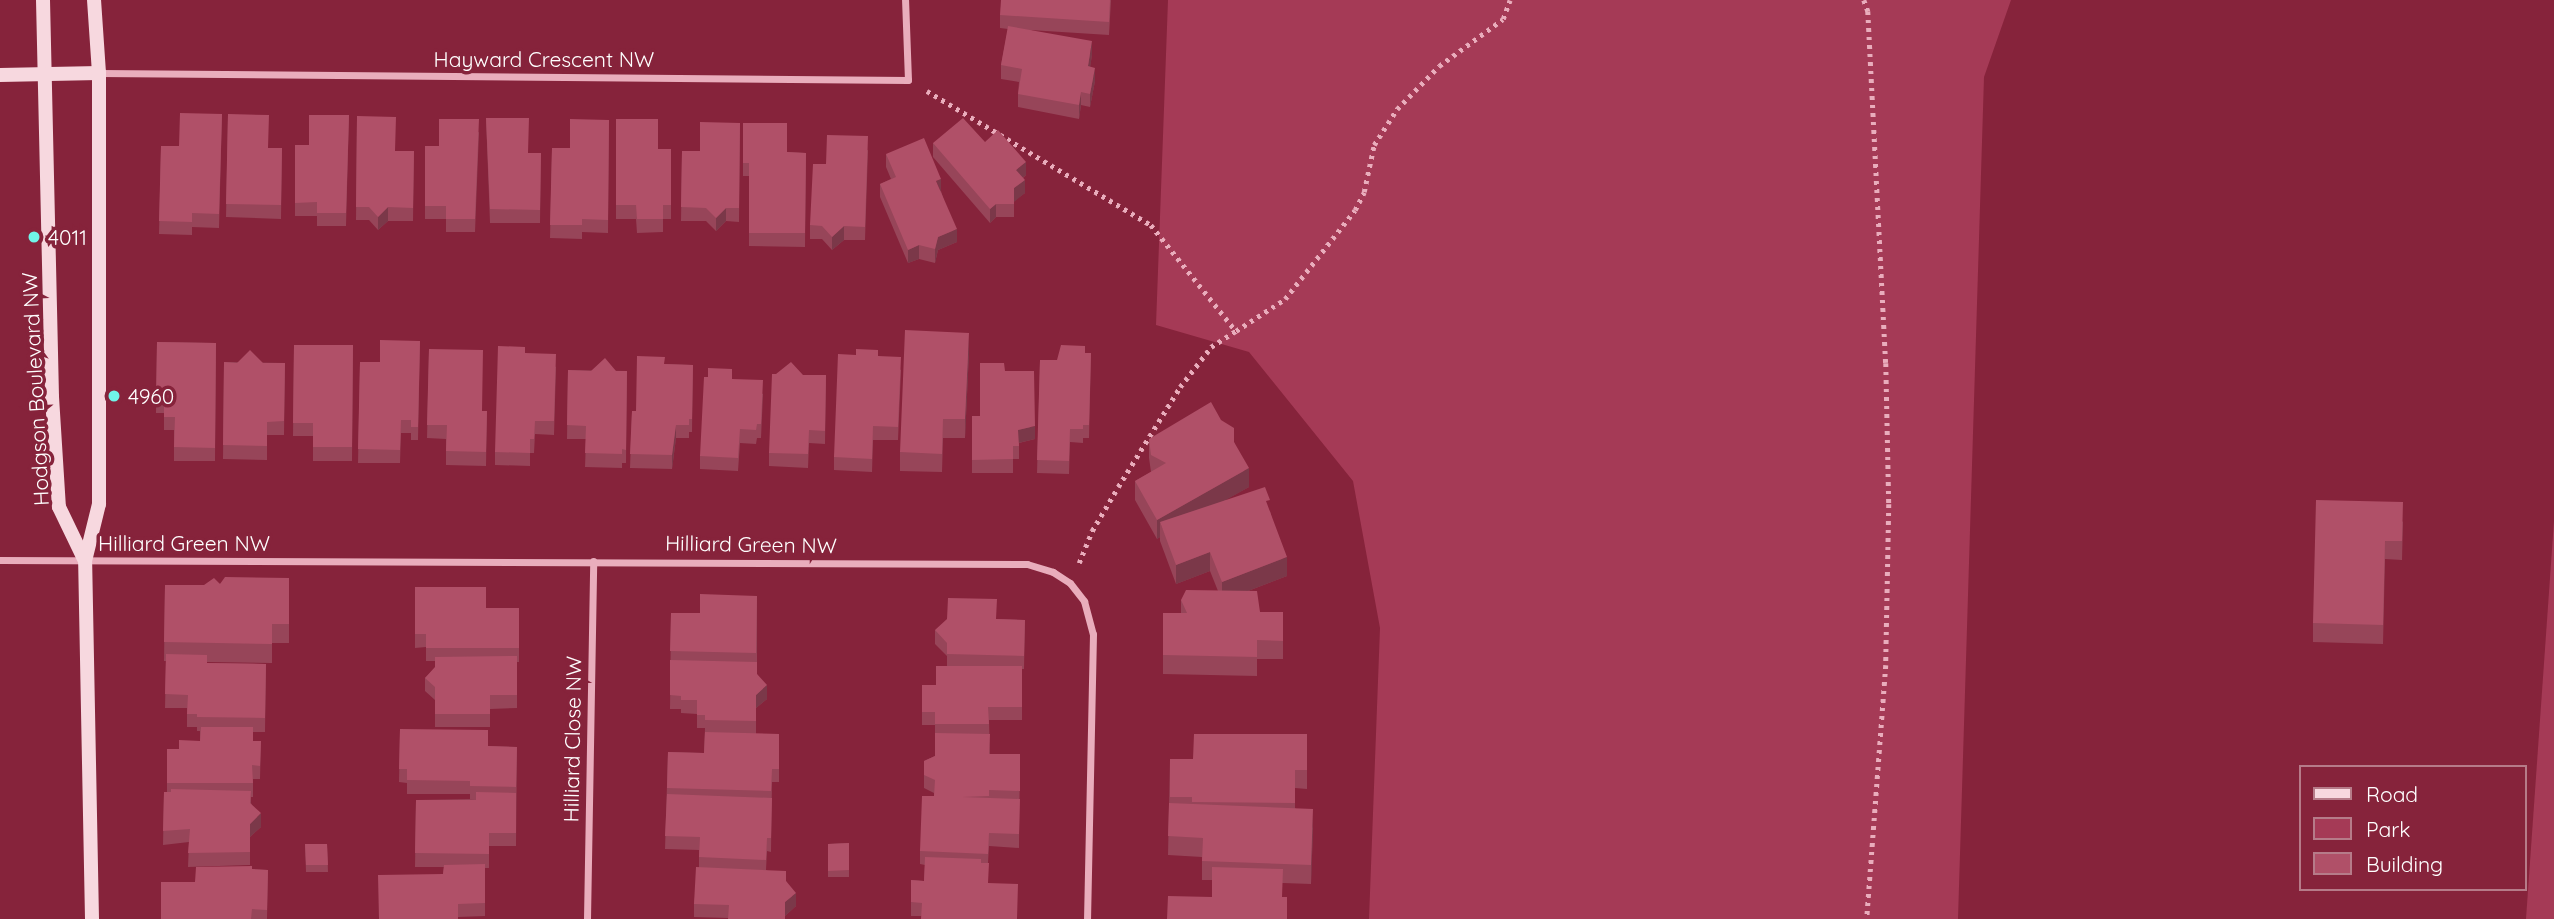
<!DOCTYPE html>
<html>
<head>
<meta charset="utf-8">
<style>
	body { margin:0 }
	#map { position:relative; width:2554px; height:919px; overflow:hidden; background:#86233b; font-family:Quicksand,sans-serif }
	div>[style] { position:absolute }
	.green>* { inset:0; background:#a53a56 }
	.path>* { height:4.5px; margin-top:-2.25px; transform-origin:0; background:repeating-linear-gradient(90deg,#e9adbc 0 3.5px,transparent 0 8.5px) }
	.street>* { height:7px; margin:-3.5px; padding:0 3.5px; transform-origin:3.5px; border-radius:3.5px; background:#e9adbc }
	.secondary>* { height:14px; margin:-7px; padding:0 7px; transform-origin:7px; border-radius:7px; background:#f7d8df }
	.wall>* { inset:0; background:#974559 }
	.shaded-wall>* { inset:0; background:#7b3849 }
	.building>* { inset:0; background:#b05068 }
	.dots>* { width:19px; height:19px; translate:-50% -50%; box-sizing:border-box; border:4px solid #86233b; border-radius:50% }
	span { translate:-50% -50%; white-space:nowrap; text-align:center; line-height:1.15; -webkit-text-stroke:7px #86233b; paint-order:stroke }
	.street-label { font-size:21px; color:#fff }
	.poi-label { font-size:21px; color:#fff }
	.left { translate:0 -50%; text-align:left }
	.legend { position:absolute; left:2299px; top:765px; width:228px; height:126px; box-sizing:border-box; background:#86233b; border:2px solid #b67b89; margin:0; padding:9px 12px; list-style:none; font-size:21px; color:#fff }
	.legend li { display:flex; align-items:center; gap:14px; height:35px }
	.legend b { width:35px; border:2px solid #b67b89 }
</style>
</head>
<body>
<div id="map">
	<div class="green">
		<i style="clip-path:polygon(1168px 0,2011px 0,1984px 77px,1958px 919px,1369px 919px,1380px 628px,1353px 481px,1249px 352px,1156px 325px)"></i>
		<i style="clip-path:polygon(2554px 521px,2554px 919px,2526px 919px)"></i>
	</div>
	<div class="path">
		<i style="left:1864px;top:0;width:12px;rotate:70deg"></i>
		<i style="left:1868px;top:11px;width:352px;rotate:87.1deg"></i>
		<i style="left:1886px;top:363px;width:141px;rotate:88.8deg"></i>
		<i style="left:1889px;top:504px;width:161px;rotate:91.1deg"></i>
		<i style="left:1886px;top:665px;width:255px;rotate:94.3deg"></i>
		<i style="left:927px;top:91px;width:261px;rotate:30.9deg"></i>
		<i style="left:1151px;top:225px;width:136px;rotate:51.3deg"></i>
		<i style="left:1236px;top:331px;width:59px;rotate:-33.1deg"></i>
		<i style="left:1285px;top:299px;width:113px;rotate:-51.8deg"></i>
		<i style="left:1355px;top:210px;width:20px;rotate:-63deg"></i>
		<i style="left:1364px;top:192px;width:48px;rotate:-78deg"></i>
		<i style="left:1374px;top:145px;width:43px;rotate:-57.4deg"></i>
		<i style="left:1397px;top:109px;width:60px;rotate:-45.7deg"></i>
		<i style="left:1439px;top:66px;width:79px;rotate:-36.3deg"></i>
		<i style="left:1503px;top:19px;width:20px;rotate:-70deg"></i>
		<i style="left:1079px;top:563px;width:35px;rotate:-68deg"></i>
		<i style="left:1092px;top:531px;width:51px;rotate:-59.4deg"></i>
		<i style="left:1118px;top:487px;width:118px;rotate:-58.2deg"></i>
		<i style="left:1180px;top:387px;width:51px;rotate:-52.2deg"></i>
		<i style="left:1211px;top:347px;width:30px;rotate:-33deg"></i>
	</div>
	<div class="street">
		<i style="left:99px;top:73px;width:809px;rotate:0.5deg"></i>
		<i style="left:908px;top:80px;width:80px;rotate:-92.1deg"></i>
		<i style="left:0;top:560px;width:1027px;rotate:0.22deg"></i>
		<i style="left:1027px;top:564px;width:27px;rotate:17deg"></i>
		<i style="left:1053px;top:572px;width:20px;rotate:33deg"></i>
		<i style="left:1070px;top:583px;width:23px;rotate:52deg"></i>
		<i style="left:1084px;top:601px;width:34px;rotate:75deg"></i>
		<i style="left:1093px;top:634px;width:285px;rotate:91.2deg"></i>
		<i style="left:587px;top:919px;width:358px;rotate:-89deg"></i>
	</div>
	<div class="secondary">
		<i style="left:43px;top:0;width:397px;rotate:88.7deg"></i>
		<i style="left:52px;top:397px;width:110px;rotate:86.4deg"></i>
		<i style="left:59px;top:507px;width:60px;rotate:64.3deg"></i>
		<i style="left:0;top:75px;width:99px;rotate:-1.2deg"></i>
		<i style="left:92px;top:919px;width:358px;rotate:-91.1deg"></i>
		<i style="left:85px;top:561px;width:59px;rotate:-76.2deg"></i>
		<i style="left:99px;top:504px;width:431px;rotate:-90deg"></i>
		<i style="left:99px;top:73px;width:73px;rotate:-93.9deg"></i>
	</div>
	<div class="wall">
		<i style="clip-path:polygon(1111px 0,1109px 35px,1030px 30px,1092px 55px,1090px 67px,1095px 81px,1090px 107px,1081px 105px,1079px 119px,1018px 107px,1018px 94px,1019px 82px,1001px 79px,1001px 65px,1008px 29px,1000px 28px,1000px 15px)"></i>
		<i style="clip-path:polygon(222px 114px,219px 228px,192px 227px,192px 235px,159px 234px,161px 146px,179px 146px)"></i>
		<i style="clip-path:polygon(228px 114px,268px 148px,282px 148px,281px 219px,226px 217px)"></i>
		<i style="clip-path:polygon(349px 115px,346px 226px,317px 226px,317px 216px,295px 216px,295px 145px,309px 145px)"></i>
		<i style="clip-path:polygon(357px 116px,395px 151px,414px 151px,413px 221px,388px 221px,378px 230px,369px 220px,356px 220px)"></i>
		<i style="clip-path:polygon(486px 118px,528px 153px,541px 153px,540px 223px,490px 223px)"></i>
		<i style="clip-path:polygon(616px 119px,658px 149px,671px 149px,671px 219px,663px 219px,663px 232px,637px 233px,636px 219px,616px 219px)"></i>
		<i style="clip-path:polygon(609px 120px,608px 233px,582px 232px,582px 239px,550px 238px,552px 148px,570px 148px)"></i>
		<i style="clip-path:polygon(740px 123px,739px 222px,726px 221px,716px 231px,706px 221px,681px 221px,682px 151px,700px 151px)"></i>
		<i style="clip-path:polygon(743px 123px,787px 152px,806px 153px,805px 247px,749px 246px,749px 176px,743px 176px)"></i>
		<i style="clip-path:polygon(479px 132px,475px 232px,446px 232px,446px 219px,425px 219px,425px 146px,439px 146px)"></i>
		<i style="clip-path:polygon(985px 142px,1026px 175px,1023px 178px,1025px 193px,1014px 201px,1014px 217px,996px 217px,990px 223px,933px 157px,933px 143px)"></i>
		<i style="clip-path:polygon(868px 150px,865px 240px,844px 240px,832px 250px,822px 239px,810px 239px,810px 225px,826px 164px)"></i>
		<i style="clip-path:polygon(886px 154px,941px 191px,957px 242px,938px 250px,935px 263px,919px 259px,908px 263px,880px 197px,880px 184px,891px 179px,886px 167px)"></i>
		<i style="clip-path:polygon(420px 341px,418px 440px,411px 440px,411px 433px,401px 433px,400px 463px,358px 463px,360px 362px,380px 362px)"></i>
		<i style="clip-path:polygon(157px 342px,216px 343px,215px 461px,174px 461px,174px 430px,164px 430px,164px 413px,156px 413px)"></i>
		<i style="clip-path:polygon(294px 345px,353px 345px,352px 461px,313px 461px,313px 436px,293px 436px)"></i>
		<i style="clip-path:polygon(429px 349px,482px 411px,487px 411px,486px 466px,446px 465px,446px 439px,427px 438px)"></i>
		<i style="clip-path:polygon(969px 352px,965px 438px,943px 438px,942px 472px,900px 471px,900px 452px)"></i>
		<i style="clip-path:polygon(525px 353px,556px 367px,554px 435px,535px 434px,534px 453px,530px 453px,530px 466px,495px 465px,495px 452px)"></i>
		<i style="clip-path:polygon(1085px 353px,1091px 353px,1089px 438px,1083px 438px,1083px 443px,1070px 442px,1069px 474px,1037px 473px,1040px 360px,1057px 360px)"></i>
		<i style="clip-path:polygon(856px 355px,878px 356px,901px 370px,898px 440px,873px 440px,872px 472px,834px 470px,834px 457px)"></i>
		<i style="clip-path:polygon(224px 362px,285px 363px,284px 435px,267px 435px,267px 460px,223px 459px)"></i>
		<i style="clip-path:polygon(664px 364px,693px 365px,692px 432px,689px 432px,689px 438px,676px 438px,672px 469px,630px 468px,632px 411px,636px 411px)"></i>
		<i style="clip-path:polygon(568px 370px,627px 371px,626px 463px,622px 463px,622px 468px,585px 467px,586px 439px,567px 439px)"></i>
		<i style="clip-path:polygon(1005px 371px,1035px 439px,1019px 443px,1019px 459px,1013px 459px,1013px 473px,972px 473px,972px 416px,980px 416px)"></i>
		<i style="clip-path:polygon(803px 375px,826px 375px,825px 444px,809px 443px,808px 468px,769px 466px,769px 453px)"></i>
		<i style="clip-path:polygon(732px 379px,763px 394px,761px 438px,757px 438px,756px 444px,740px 443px,738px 471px,700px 469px,700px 456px)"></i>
		<i style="clip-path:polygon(1149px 439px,1234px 442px,1249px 487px,1225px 500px,1270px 511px,1287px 576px,1248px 591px,1260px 612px,1283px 612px,1283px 659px,1257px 659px,1257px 676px,1163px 674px,1163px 613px,1181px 613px,1181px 600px,1218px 591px,1210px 571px,1176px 584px,1160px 541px,1160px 537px,1157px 539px,1135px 500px,1135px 481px,1151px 472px,1149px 458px)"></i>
		<i style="clip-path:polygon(2403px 521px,2402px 560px,2385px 559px,2383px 644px,2313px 642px,2313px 623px)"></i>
		<i style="clip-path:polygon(289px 578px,289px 643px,272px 643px,272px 663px,207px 662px,207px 663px,266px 664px,265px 732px,253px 732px,253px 741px,261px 741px,260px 779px,253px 779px,253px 797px,251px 797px,251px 803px,261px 827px,250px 837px,250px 865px,188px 867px,189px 842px,163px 845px,164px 792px,167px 792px,167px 749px,179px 749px,200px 741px,200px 731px,197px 731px,197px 727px,187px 727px,187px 708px,165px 708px,166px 661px,164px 661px,165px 585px,204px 585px)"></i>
		<i style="clip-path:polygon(415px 587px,486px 608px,519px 608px,519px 662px,517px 662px,517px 708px,490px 709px,490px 727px,435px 727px,435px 700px,425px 691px,425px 678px,435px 668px,435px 661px,426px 661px,426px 647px,415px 648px)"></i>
		<i style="clip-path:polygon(757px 596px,757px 674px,767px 699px,756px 708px,756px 734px,779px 734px,779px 782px,772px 782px,771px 852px,767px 851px,766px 870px,786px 881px,796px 906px,785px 916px,728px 918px,694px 917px,694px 904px,699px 867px,699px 850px,665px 849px,668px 752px,704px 753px,705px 728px,697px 728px,697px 714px,681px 713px,681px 709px,670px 709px,671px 613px,700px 613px)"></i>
		<i style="clip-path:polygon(997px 619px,1025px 620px,1024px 669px,1022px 669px,1022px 720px,989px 720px,990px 754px,1020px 754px,1019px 848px,989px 846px,988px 863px,921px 916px,911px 916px,911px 880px,924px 881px,925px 865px,920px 864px,920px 851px,934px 796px,934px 793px,924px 788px,924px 761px,935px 756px,935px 725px,922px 725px,922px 685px,936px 685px,947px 666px,947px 656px,935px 644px,935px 630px)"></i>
		<i style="clip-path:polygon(400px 729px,488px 746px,517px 747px,516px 846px,489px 846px,489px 868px,485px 868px,485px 916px,458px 917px,443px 874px,444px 867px,415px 867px,416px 800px,476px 799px,470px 799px,470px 794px,407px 794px,407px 783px,399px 782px)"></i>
		<i style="clip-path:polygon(1307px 734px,1307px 789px,1295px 788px,1295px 808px,1313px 828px,1311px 884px,1283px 883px,1212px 897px,1212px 880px,1202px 880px,1202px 857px,1168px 855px,1170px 759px,1193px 759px)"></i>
		<i style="clip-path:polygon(849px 843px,849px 877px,828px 877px,828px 844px)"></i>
		<i style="clip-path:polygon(305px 844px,327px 844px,328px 872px,306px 872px)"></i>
		<i style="clip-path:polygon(252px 869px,268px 870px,267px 919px,161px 919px,195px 882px)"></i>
	</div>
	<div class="shaded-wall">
		<i style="clip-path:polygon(1092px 41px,1092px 55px,1088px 80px,1088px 66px)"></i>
		<i style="clip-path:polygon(1095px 68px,1095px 81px,1090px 107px,1090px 94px)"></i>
		<i style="clip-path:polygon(1081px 92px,1081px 105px,1079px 119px,1079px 105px)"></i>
		<i style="clip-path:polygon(1026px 162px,1026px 175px,1016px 183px,1016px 170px)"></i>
		<i style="clip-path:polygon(941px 179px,941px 192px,936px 181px)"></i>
		<i style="clip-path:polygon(1025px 180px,1025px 193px,1014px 202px,1014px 188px)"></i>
		<i style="clip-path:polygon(996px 204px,996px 217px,990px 223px,990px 209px)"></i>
		<i style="clip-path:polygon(388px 207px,388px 221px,378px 230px,378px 217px)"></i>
		<i style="clip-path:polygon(726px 208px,726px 221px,716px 231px,716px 218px)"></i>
		<i style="clip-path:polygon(844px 226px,844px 240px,832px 250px,832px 237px)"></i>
		<i style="clip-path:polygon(957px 229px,957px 242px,938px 250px,935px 263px,935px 249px,938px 237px)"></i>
		<i style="clip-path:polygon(919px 245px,919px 259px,908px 263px,908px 250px)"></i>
		<i style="clip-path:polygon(969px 333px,969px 352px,965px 438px,965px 419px)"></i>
		<i style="clip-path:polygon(676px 425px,676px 438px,672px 469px,672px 455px)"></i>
		<i style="clip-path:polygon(1035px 426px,1035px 439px,1018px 443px,1018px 430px)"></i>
		<i style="clip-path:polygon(1249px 468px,1249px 487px,1165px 534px,1160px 522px,1160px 537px,1157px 539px,1157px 520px)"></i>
		<i style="clip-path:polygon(1210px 552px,1210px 571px,1176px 584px,1176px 565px)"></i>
		<i style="clip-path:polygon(1287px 557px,1287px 576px,1222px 601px,1222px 582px)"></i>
		<i style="clip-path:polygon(767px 685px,767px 699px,756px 708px,756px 734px,756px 695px)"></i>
		<i style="clip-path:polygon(1313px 809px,1313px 828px,1311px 884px,1311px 865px)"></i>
		<i style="clip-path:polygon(261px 813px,261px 827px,250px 837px,250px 865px,250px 824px)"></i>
		<i style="clip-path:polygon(796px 893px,796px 906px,785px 916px,785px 902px)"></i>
	</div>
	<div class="building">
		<i style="clip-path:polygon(1001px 0,1110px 0,1109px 22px,1000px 15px)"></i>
		<i style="clip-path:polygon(1008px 26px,1092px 41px,1088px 66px,1095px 68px,1090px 94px,1081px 92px,1079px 105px,1018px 94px,1022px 69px,1001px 65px)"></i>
		<i style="clip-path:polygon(180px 113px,222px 114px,219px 214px,192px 213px,192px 222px,159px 221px,161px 146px,179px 146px)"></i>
		<i style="clip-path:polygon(228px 114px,269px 115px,268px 148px,282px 148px,281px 205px,226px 204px)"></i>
		<i style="clip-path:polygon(309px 115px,349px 115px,346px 213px,317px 213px,317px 202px,295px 203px,295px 145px,309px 145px)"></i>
		<i style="clip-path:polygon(357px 116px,396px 117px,395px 151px,414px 151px,413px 208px,388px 207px,378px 217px,369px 207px,356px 207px)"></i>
		<i style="clip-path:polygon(486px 118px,529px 118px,528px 153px,541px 153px,540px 210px,490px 209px)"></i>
		<i style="clip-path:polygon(963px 118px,985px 142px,998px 130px,1026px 162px,1016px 170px,1025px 180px,1014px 188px,1014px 204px,996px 204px,990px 209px,933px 143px)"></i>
		<i style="clip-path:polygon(439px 119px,479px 119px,475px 219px,446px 219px,446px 206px,425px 206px,425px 146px,439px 146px)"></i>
		<i style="clip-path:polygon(570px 119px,609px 120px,608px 220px,582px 219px,582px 225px,550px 225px,552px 148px,570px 148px)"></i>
		<i style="clip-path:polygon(616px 119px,658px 119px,658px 149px,671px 149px,671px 205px,663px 205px,663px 219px,637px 219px,636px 205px,616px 205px)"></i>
		<i style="clip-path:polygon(700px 122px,740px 123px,739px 208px,726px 208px,716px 218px,706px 208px,681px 207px,682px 151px,700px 151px)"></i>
		<i style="clip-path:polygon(743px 123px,787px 123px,787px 152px,806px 153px,805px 233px,749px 233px,749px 163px,743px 163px)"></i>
		<i style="clip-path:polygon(827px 135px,868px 136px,865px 227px,844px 226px,832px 237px,822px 226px,810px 225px,813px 164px,826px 164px)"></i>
		<i style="clip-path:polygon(924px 138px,941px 179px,936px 181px,957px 229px,938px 237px,935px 249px,919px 245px,908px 250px,880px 184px,896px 177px,886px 154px)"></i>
		<i style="clip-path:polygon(905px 330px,969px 333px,965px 419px,943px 419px,942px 454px,900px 452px)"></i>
		<i style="clip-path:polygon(380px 340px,420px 341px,418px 427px,411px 427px,411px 420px,401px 420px,400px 450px,358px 449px,360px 362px,380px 362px)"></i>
		<i style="clip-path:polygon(157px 342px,216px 343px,215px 448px,174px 447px,175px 417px,164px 417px,164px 400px,156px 399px)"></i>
		<i style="clip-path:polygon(294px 345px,353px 345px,352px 447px,313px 447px,313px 423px,293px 423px)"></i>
		<i style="clip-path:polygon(1061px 345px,1085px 346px,1085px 353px,1091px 353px,1089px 425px,1083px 425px,1083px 429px,1070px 429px,1069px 461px,1037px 460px,1040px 360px,1057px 360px)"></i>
		<i style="clip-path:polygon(498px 346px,525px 347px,525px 353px,556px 354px,554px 421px,535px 421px,534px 439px,530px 439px,530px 453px,495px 452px)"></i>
		<i style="clip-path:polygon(429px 349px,483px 350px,482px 411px,487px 411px,486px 452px,446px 451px,447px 425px,427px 425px)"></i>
		<i style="clip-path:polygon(856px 349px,878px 350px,878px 356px,901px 357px,898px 427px,873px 426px,872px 459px,834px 457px,838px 354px,856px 355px)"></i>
		<i style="clip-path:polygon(250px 350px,263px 363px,285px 363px,284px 421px,267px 422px,267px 446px,223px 445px,224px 362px,237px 363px)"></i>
		<i style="clip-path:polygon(637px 356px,665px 357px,664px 364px,693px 365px,692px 419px,689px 419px,689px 425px,676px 425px,672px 455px,630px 454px,632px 411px,636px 411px)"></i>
		<i style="clip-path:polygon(605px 358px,616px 371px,627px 371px,626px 450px,622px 449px,622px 454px,585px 453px,586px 426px,567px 425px,568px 370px,591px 371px)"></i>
		<i style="clip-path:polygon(791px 362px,803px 375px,826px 375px,825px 431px,809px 430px,808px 454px,769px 453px,772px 374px,776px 374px)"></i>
		<i style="clip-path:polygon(980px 363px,1004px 363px,1005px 371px,1034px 371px,1035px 426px,1018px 430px,1019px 446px,1013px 446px,1013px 459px,972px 460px,972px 416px,980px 416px)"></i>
		<i style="clip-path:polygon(708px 368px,732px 369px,732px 379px,763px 380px,761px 424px,757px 424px,756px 430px,740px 429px,738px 458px,700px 456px,704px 377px,708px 377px)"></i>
		<i style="clip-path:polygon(1211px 402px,1221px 420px,1234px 428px,1234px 442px,1249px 468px,1157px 520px,1135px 481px,1166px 463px,1151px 455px,1149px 439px)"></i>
		<i style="clip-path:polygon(1265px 487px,1270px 500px,1266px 501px,1287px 557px,1222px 582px,1210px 552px,1176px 565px,1160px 522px)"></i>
		<i style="clip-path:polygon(2316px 500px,2403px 502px,2402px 541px,2385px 541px,2383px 625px,2313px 623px)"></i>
		<i style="clip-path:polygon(225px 577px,289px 578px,289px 624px,272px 624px,272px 644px,164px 642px,165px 585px,204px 585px,214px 578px,220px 584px)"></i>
		<i style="clip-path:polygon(415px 587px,486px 587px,486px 608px,519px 608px,519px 648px,426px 648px,426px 634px,415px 634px)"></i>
		<i style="clip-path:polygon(1186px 590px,1257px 591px,1260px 612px,1283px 612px,1283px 641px,1257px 640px,1257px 657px,1163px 655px,1163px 613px,1187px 613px,1181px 600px)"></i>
		<i style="clip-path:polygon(700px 594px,757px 596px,756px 653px,670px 651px,671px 613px,700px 613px)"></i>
		<i style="clip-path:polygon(948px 598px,997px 599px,996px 619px,1025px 620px,1024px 656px,947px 654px,947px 643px,935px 630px,947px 619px)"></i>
		<i style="clip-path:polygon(166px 654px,207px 655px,207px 663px,266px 664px,265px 718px,197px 717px,197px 714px,187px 714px,188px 695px,165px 694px)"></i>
		<i style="clip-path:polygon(517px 656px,517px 695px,490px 695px,490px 714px,435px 714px,435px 687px,425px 678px,435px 667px,435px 657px)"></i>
		<i style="clip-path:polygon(670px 660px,757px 662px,757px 674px,767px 685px,756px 695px,756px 721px,705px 720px,705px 715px,697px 715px,697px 700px,681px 700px,681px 696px,670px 695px)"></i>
		<i style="clip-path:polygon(936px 666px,1022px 666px,1022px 707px,988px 707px,989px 724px,935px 724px,935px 712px,922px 712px,922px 685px,936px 685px)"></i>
		<i style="clip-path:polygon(201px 727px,253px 727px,253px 741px,261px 741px,260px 766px,252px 765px,253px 783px,167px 783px,167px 749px,179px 749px,179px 740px,200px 741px)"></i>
		<i style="clip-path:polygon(400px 729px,488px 730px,488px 746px,517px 747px,516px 787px,470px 786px,470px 781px,407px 780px,407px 769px,399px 769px)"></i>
		<i style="clip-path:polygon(705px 732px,779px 734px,779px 769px,772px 769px,771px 791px,667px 788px,668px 752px,704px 753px)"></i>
		<i style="clip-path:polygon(935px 733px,990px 734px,989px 754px,1020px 754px,1020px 791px,989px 790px,989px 796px,962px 797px,1020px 799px,1019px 834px,989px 833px,988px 854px,920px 851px,922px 796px,934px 796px,935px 780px,924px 775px,924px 761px,935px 756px)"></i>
		<i style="clip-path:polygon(1194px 734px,1307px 734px,1307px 770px,1295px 770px,1295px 803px,1192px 802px,1192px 797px,1170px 797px,1170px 759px,1193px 759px)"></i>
		<i style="clip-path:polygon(171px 789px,251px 791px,250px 803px,261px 813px,250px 824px,250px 852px,188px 853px,190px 829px,163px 831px,164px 792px,171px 792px)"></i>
		<i style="clip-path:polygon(476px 792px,516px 793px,516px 833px,489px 833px,489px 854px,415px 853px,416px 800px,476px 800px)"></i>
		<i style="clip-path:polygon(667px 794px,772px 798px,771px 838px,767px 838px,766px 860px,699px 857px,700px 837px,665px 836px)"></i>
		<i style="clip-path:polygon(1169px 803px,1313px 809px,1311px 865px,1202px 861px,1203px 838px,1168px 836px)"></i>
		<i style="clip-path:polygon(849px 843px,849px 870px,828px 871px,828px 844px)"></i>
		<i style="clip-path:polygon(305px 844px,327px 844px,328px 865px,306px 865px)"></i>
		<i style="clip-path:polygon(925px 857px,981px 859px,981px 863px,989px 863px,988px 883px,1018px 884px,1017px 919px,921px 919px,922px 903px,911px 902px,911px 880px,924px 881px)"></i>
		<i style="clip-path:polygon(485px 864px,485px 903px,458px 904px,458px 919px,379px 919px,378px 875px,443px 874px,444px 865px)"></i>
		<i style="clip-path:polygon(252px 866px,252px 869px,268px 870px,267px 910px,252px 909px,251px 919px,161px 919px,161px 882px,195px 882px,196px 867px)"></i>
		<i style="clip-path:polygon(696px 867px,786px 871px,786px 881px,796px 893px,785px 902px,785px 919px,728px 919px,729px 905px,694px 904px)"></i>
		<i style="clip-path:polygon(1212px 867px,1283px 869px,1282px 897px,1287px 897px,1287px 919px,1167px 919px,1168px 896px,1212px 897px)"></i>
	</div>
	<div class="dots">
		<i style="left:34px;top:237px;background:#70f4e8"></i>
		<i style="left:114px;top:396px;background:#70f4e8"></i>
	</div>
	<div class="street-label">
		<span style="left:544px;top:59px">Hayward Crescent NW</span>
		<span style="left:35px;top:389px;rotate:-93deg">Hodgson Boulevard NW</span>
		<span style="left:184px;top:543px">Hilliard Green NW</span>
		<span style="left:751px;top:544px;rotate:1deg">Hilliard Green NW</span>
		<span style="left:572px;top:739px;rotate:-89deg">Hilliard Close NW</span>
	</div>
	<div class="poi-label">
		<span class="left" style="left:48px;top:237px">4011</span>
		<span class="left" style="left:128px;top:396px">4960</span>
	</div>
	<ul class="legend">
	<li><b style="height:9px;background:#f7d8df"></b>Road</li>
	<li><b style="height:19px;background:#a53a56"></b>Park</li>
	<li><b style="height:19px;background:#b05068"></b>Building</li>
	</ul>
</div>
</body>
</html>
